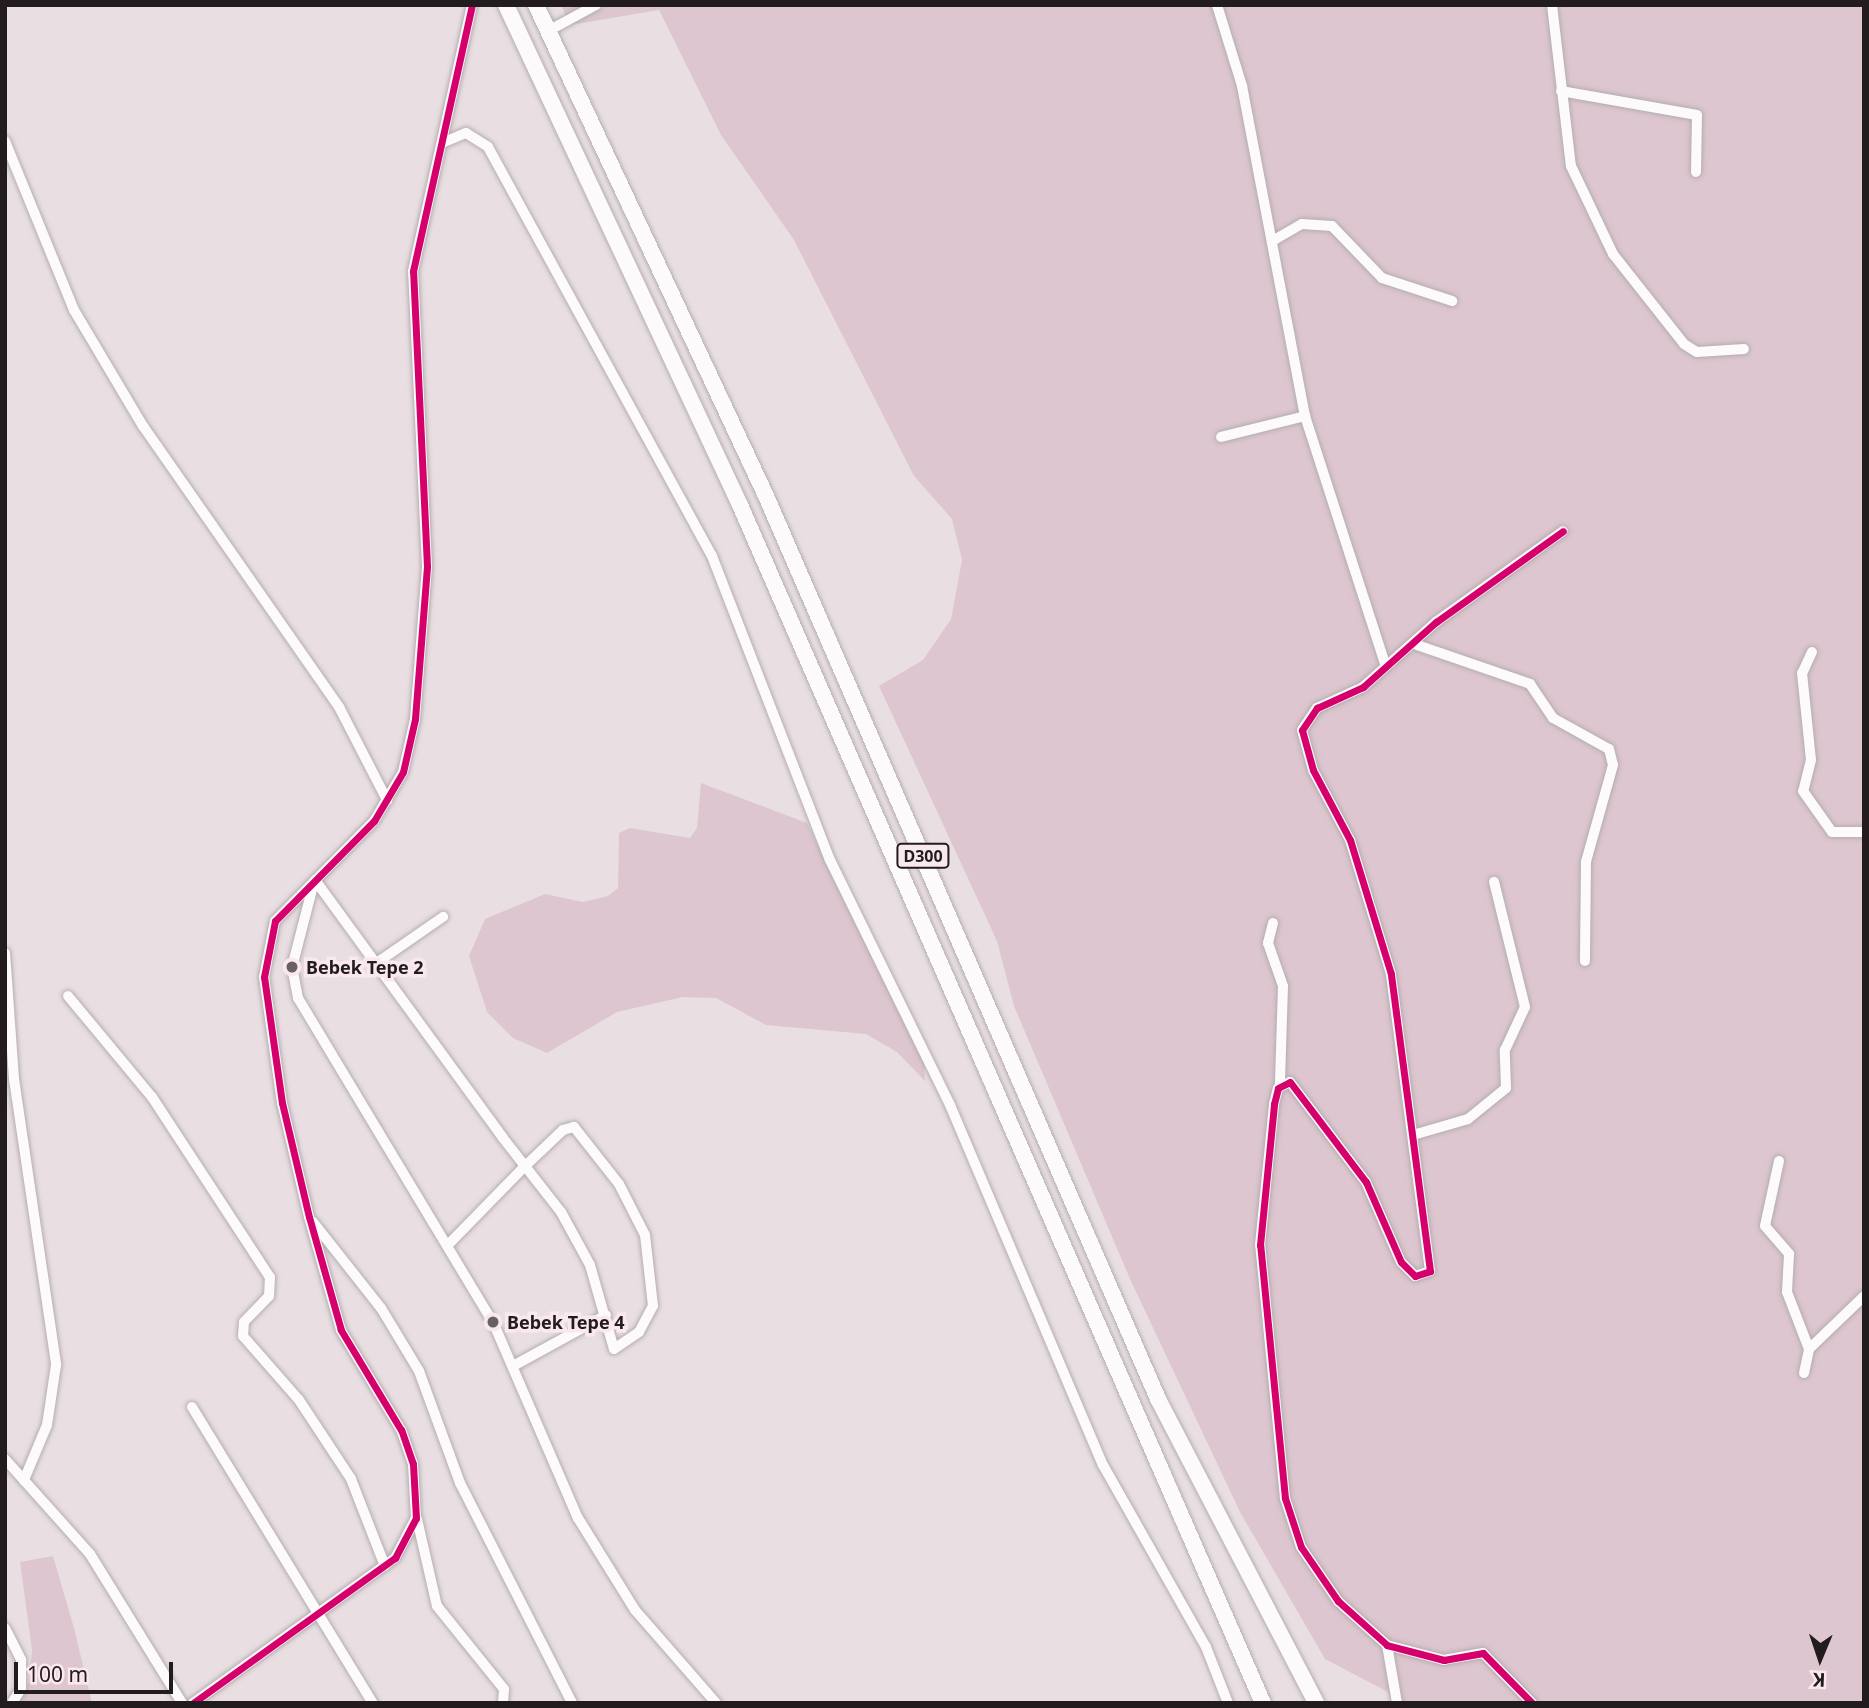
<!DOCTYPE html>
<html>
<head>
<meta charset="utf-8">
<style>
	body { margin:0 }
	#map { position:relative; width:1869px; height:1708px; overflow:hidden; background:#e9dfe3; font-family:"Noto Sans",sans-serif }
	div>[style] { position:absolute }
	.green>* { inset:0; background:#ddc6cf }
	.roads { filter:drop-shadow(0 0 2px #b4adb0) drop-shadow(0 0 2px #b4adb0) }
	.minor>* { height:10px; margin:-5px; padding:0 5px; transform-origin:5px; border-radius:5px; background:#fcfafb }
	.highway>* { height:16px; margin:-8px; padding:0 8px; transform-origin:8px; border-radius:8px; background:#fcfafb }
	.cycleway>* { height:7px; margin:-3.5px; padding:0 3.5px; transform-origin:3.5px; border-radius:3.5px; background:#d6006c }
	.dots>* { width:19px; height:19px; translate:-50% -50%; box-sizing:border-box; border:4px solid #fae8ef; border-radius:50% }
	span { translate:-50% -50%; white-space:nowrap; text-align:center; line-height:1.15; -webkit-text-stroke:7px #fae8ef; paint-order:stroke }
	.shield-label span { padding:2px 5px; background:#fae8ef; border:2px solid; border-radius:5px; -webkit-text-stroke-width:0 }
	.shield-label { font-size:16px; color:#221c1e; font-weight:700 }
	.poi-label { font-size:18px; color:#221c1e; font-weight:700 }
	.left { translate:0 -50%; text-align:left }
	.frame { position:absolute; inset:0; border:7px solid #221c1e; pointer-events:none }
	.north { position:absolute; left:1785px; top:1624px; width:70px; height:70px; -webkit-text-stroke:5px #fae8ef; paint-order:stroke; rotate:182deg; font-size:19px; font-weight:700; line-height:28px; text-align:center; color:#221c1e }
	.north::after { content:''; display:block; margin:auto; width:24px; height:32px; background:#221c1e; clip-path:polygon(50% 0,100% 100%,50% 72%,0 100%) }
	.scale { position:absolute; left:14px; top:1662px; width:159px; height:32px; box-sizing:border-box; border:4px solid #221c1e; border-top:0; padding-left:9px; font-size:21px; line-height:24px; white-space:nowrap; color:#221c1e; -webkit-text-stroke:5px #fae8ef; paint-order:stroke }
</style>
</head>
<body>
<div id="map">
	<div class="green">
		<i style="clip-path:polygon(561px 5px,1864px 5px,1864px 1703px,1393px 1703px,1388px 1692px,1325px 1659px,1240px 1512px,1130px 1279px,1014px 1006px,997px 941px,879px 686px,923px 660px,951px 619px,962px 560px,952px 519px,914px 476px,794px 240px,721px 135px,659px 10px,570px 25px)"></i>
		<i style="clip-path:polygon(701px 783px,807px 823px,924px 1062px,925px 1081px,897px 1052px,866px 1034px,766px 1025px,716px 998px,683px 997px,617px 1012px,547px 1053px,513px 1038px,487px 1012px,469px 956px,485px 919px,545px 894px,583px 902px,608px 896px,618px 888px,619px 833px,630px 828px,690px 838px,697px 828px)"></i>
		<i style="clip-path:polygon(53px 1556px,74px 1628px,92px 1703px,14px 1703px,29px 1682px,32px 1650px,20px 1562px)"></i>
	</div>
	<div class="roads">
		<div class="minor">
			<i style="left:1217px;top:5px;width:85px;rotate:72.8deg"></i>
			<i style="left:1242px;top:86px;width:336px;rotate:79.2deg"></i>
			<i style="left:1305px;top:416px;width:260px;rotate:72.1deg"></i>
			<i style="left:1552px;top:5px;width:162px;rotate:83.3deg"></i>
			<i style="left:1571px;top:166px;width:98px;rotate:64.5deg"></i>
			<i style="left:1613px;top:254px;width:115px;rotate:51.7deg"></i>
			<i style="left:1684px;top:344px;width:15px;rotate:32deg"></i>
			<i style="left:1697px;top:352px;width:47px;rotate:-3.7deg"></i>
			<i style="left:548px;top:31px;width:55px;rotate:-28.4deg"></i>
			<i style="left:1561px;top:91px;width:138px;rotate:10deg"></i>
			<i style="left:1697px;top:115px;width:57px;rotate:91deg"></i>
			<i style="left:5px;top:141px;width:183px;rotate:67.8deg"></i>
			<i style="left:74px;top:310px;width:135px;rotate:59.3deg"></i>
			<i style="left:143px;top:426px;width:343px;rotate:55.1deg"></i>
			<i style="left:339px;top:707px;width:105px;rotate:62.7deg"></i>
			<i style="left:442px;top:143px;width:26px;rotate:-23deg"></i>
			<i style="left:466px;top:133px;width:26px;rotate:32deg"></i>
			<i style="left:488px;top:147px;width:466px;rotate:61.3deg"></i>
			<i style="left:712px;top:556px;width:326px;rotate:68.8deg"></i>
			<i style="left:830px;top:860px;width:273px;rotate:63.9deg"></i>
			<i style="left:950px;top:1105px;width:391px;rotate:67deg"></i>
			<i style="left:1103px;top:1465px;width:209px;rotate:60.5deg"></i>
			<i style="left:1206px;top:1647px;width:60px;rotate:68.6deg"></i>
			<i style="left:1274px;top:240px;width:32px;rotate:-30deg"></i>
			<i style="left:1302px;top:224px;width:30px;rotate:4deg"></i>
			<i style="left:1332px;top:226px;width:72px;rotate:46.1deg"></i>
			<i style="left:1382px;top:278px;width:74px;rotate:18.2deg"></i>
			<i style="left:1221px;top:437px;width:87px;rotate:-14deg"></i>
			<i style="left:1417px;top:645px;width:120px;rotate:19deg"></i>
			<i style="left:1530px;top:684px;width:41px;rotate:55.9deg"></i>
			<i style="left:1553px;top:718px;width:64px;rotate:29deg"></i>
			<i style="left:1609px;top:749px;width:16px;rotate:76deg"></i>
			<i style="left:1613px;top:765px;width:101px;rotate:105.6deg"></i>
			<i style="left:1586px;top:862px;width:99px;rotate:90.6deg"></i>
			<i style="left:1812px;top:652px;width:23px;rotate:115deg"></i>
			<i style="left:1802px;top:673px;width:87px;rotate:84.1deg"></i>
			<i style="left:1811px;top:760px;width:32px;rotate:104deg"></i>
			<i style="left:1803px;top:791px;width:50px;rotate:54.7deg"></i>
			<i style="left:1832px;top:832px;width:32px"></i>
			<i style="left:315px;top:880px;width:319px;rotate:53.9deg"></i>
			<i style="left:503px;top:1138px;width:36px;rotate:52deg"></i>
			<i style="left:525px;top:1166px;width:58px;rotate:52deg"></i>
			<i style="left:561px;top:1212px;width:60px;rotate:61.3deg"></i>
			<i style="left:590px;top:1265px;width:87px;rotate:74.1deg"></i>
			<i style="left:614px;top:1349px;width:30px;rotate:-34deg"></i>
			<i style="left:639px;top:1332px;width:30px;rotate:-62deg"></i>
			<i style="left:653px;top:1306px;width:71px;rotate:-96.4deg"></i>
			<i style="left:645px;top:1235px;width:57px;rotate:-117deg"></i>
			<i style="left:619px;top:1184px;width:73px;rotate:-128.3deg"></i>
			<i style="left:574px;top:1127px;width:11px;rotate:165deg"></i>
			<i style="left:563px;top:1130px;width:52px;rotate:136.5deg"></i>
			<i style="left:525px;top:1166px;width:109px;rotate:134.3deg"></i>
			<i style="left:314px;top:882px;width:88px;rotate:104.5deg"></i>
			<i style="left:292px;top:967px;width:32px;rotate:79deg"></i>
			<i style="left:298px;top:998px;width:378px;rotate:59deg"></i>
			<i style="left:493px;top:1322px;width:214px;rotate:66.6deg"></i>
			<i style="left:578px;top:1518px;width:108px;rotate:58.2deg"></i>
			<i style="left:635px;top:1610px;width:123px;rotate:48.9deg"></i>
			<i style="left:1273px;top:923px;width:21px;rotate:104deg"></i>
			<i style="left:1268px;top:943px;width:46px;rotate:70.8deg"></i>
			<i style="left:1283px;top:986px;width:98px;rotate:91.8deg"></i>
			<i style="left:5px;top:953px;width:126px;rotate:85.9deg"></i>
			<i style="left:14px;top:1079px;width:289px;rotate:81.6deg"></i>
			<i style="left:56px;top:1365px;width:61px;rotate:98.5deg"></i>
			<i style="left:47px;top:1425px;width:60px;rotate:112.7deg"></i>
			<i style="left:375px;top:964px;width:83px;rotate:-34.7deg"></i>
			<i style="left:68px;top:996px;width:131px;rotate:50.3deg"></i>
			<i style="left:152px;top:1097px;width:215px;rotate:56.8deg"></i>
			<i style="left:270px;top:1277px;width:19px;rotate:93deg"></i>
			<i style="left:269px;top:1296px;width:36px;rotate:134deg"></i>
			<i style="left:244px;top:1322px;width:14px;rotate:94deg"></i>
			<i style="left:243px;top:1336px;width:85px;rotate:48.8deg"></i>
			<i style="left:299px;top:1400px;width:95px;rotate:56.6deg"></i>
			<i style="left:351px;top:1479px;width:93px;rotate:68.7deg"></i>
			<i style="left:1413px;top:1135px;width:57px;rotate:-16.2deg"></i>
			<i style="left:1468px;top:1119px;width:49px;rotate:-39.2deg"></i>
			<i style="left:1506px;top:1088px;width:38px;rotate:-92deg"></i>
			<i style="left:1505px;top:1050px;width:47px;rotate:-65.1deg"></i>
			<i style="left:1525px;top:1007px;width:129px;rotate:-103.9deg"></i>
			<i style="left:1779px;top:1161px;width:66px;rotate:102.2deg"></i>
			<i style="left:1765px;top:1226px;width:37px;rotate:49deg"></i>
			<i style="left:1789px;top:1254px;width:38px;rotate:93deg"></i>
			<i style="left:1787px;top:1292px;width:61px;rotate:68.9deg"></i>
			<i style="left:313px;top:1222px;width:110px;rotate:51.7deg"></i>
			<i style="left:381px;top:1308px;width:74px;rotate:58.9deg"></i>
			<i style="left:419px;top:1371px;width:119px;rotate:69.9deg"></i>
			<i style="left:460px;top:1483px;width:247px;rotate:63deg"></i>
			<i style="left:513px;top:1366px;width:106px;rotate:-28.7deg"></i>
			<i style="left:1804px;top:1373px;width:25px;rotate:-78deg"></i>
			<i style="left:1809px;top:1349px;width:76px;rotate:-43.9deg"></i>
			<i style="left:192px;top:1407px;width:347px;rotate:58.6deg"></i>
			<i style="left:5px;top:1459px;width:127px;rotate:48.2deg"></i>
			<i style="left:90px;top:1554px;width:175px;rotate:58.3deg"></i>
			<i style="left:417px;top:1519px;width:89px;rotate:77.1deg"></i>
			<i style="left:437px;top:1606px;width:107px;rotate:51.1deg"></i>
			<i style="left:504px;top:1689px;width:14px;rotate:94deg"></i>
			<i style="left:5px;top:1628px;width:36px;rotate:63deg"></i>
			<i style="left:21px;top:1660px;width:29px;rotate:90deg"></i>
			<i style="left:21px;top:1689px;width:17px;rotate:123deg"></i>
			<i style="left:1387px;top:1645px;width:59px;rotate:80.2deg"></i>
			<i style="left:193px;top:1703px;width:249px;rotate:-35.7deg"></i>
			<i style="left:395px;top:1558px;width:45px;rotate:-62.3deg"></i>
			<i style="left:416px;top:1518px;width:54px;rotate:-93.2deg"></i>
			<i style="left:413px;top:1464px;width:36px;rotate:-109deg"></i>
			<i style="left:401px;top:1430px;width:117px;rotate:-121deg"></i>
			<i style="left:341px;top:1330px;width:117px;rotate:-105.8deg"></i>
			<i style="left:309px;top:1217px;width:117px;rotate:-103.3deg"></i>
			<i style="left:282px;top:1103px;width:127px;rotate:-98.1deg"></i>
			<i style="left:264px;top:977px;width:57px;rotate:-78.9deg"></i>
			<i style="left:275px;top:921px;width:141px;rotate:-45.3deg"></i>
			<i style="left:374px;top:821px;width:57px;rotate:-59.4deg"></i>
			<i style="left:403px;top:772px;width:54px;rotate:-77.2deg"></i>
			<i style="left:415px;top:719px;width:153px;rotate:-85.5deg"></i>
			<i style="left:427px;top:566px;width:295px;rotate:-92.7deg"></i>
			<i style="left:413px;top:271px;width:272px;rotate:-77.5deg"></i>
			<i style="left:1532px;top:1703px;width:70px;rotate:-134.4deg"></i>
			<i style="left:1483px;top:1653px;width:40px;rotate:170deg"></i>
			<i style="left:1444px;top:1660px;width:59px;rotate:-165.3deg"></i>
			<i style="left:1387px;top:1645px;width:66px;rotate:-138.1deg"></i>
			<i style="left:1338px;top:1601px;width:65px;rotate:-124.4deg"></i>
			<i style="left:1301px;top:1547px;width:52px;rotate:-108.1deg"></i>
			<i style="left:1285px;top:1498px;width:254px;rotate:-95.6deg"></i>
			<i style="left:1260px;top:1245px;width:142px;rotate:-84.3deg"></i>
			<i style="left:1274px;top:1104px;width:16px;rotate:-76deg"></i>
			<i style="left:1278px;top:1088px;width:13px;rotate:-27deg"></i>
			<i style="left:1290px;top:1082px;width:126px;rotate:52.8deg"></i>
			<i style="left:1366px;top:1182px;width:87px;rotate:66.4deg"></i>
			<i style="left:1401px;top:1262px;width:20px;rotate:45deg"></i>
			<i style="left:1415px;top:1276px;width:16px;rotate:-18deg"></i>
			<i style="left:1430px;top:1271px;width:300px;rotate:-97.5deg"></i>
			<i style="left:1391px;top:974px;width:140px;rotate:-107deg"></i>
			<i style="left:1350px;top:840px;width:79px;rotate:-117.9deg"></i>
			<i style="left:1313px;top:770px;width:41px;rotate:-105.4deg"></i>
			<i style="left:1302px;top:730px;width:27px;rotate:-56deg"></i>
			<i style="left:1317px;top:708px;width:51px;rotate:-24.5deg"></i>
			<i style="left:1363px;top:687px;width:98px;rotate:-41.7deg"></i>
			<i style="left:1436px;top:622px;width:156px;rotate:-35.6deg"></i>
		</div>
		<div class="highway">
			<i style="left:506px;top:5px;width:552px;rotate:64.92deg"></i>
			<i style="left:740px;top:505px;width:1307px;rotate:66.42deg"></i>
			<i style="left:536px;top:5px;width:542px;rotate:64.9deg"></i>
			<i style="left:766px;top:496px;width:984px;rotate:66.53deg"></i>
			<i style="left:1158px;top:1399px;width:343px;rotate:62.5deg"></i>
		</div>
	</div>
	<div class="cycleway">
		<i style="left:193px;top:1703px;width:249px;rotate:-35.7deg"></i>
		<i style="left:395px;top:1558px;width:45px;rotate:-62.3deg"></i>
		<i style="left:416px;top:1518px;width:54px;rotate:-93.2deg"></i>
		<i style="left:413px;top:1464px;width:36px;rotate:-109deg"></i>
		<i style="left:401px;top:1430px;width:117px;rotate:-121deg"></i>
		<i style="left:341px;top:1330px;width:117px;rotate:-105.8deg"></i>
		<i style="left:309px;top:1217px;width:117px;rotate:-103.3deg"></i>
		<i style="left:282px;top:1103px;width:127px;rotate:-98.1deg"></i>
		<i style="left:264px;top:977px;width:57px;rotate:-78.9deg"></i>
		<i style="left:275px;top:921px;width:141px;rotate:-45.3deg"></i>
		<i style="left:374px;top:821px;width:57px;rotate:-59.4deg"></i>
		<i style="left:403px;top:772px;width:54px;rotate:-77.2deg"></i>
		<i style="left:415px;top:719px;width:153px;rotate:-85.5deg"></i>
		<i style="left:427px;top:566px;width:295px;rotate:-92.7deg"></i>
		<i style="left:413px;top:271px;width:272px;rotate:-77.5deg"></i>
		<i style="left:1532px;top:1703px;width:70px;rotate:-134.4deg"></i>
		<i style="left:1483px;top:1653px;width:40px;rotate:170deg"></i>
		<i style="left:1444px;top:1660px;width:59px;rotate:-165.3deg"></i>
		<i style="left:1387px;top:1645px;width:66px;rotate:-138.1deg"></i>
		<i style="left:1338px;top:1601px;width:65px;rotate:-124.4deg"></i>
		<i style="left:1301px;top:1547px;width:52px;rotate:-108.1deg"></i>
		<i style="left:1285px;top:1498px;width:254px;rotate:-95.6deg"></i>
		<i style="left:1260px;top:1245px;width:142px;rotate:-84.3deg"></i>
		<i style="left:1274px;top:1104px;width:16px;rotate:-76deg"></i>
		<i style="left:1278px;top:1088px;width:13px;rotate:-27deg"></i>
		<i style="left:1290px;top:1082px;width:126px;rotate:52.8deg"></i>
		<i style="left:1366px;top:1182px;width:87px;rotate:66.4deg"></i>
		<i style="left:1401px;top:1262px;width:20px;rotate:45deg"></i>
		<i style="left:1415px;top:1276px;width:16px;rotate:-18deg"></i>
		<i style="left:1430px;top:1271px;width:300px;rotate:-97.5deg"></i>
		<i style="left:1391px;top:974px;width:140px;rotate:-107deg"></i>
		<i style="left:1350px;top:840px;width:79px;rotate:-117.9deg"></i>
		<i style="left:1313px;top:770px;width:41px;rotate:-105.4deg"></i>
		<i style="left:1302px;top:730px;width:27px;rotate:-56deg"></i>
		<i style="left:1317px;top:708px;width:51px;rotate:-24.5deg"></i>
		<i style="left:1363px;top:687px;width:98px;rotate:-41.7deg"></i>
		<i style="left:1436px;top:622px;width:156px;rotate:-35.6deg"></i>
	</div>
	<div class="dots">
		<i style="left:292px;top:967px;background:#686063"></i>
		<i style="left:493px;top:1322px;background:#686063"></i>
	</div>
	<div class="shield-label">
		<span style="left:923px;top:856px">D300</span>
	</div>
	<div class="poi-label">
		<span class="left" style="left:306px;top:967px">Bebek Tepe 2</span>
		<span class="left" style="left:507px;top:1322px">Bebek Tepe 4</span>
	</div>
	<div class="frame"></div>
	<div class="north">K</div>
	<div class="scale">100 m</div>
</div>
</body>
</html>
